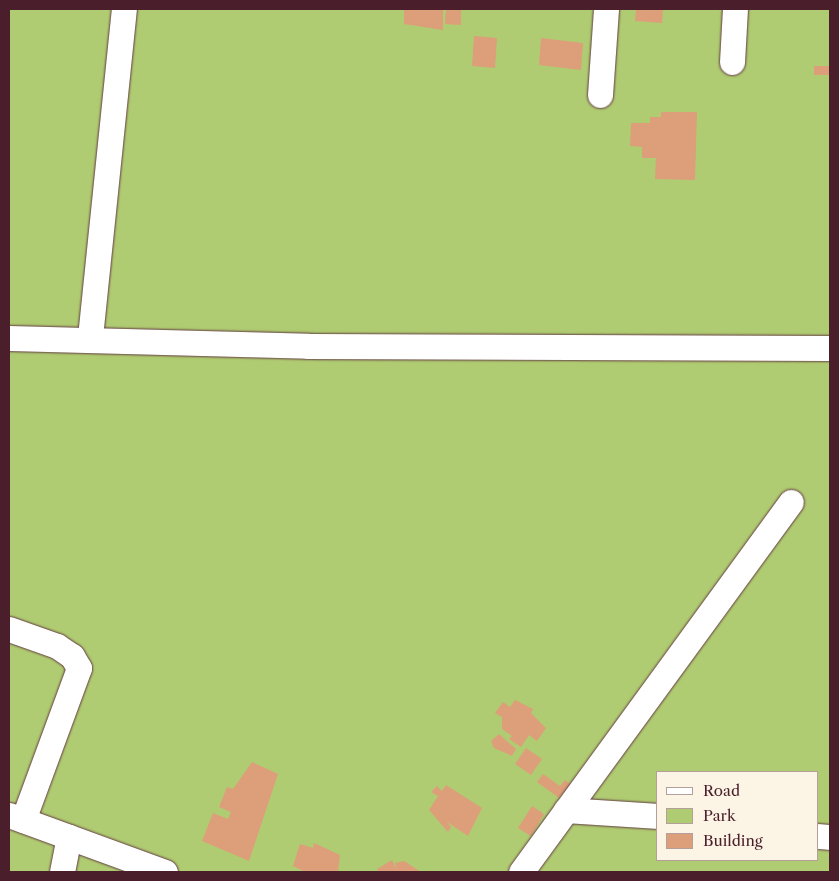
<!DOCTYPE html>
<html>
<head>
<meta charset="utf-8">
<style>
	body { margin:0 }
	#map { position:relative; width:839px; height:881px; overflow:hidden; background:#f6dfc4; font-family:"Libre Caslon Text",serif }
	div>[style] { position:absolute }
	.green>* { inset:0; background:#b0cc72 }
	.building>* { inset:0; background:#dd9e7a }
	.roads { filter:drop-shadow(0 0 1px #643c42) drop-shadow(0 0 1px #643c42) }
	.minor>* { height:25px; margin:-12.5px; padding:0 12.5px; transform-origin:12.5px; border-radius:12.5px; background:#fff }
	span { translate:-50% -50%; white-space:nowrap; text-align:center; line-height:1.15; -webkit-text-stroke:4px #fcf5e5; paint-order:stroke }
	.frame { position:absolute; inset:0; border:10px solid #4a1f2b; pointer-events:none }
	.legend { position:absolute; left:656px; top:771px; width:162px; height:90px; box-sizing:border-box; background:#fcf5e5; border:1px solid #b59f9b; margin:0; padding:6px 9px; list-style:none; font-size:15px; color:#4a1f2b }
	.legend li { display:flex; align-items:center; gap:10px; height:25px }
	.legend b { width:25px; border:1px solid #b59f9b }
</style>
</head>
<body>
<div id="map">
	<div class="green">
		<i style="clip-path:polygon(evenodd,9px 9px,830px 9px,830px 872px,9px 872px,9px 9px,658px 772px,818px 772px,818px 860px,658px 860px,658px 772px)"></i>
	</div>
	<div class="building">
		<i style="clip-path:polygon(404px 9px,443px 9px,443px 30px,404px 24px)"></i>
		<i style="clip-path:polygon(446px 9px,461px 9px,461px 25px,445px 24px)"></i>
		<i style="clip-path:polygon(636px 9px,663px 9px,662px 23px,635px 21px)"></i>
		<i style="clip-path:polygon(474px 36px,497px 38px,495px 68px,472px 66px)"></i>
		<i style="clip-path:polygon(541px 38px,583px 43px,581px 70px,539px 65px)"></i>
		<i style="clip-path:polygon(814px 66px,830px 66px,830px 75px,814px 75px)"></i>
		<i style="clip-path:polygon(661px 112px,697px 112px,695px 180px,655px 179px,656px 158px,642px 158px,642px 147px,630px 146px,631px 123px,650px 123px,650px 117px,661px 117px)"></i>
		<i style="clip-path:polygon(515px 700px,533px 709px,531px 713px,546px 728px,537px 741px,529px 735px,521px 747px,509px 739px,512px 736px,502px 729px,502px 717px,495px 713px,503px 702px,510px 707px)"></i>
		<i style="clip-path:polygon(499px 734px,516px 749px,512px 756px,494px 748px,491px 741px)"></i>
		<i style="clip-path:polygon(526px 748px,542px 759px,531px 775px,515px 764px)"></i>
		<i style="clip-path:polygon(252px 762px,278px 774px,249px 861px,202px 841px,213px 813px,228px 819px,231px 812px,219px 807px,227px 787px,233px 789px)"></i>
		<i style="clip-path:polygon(543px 774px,560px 786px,565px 780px,570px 784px,559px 798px,537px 782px)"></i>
		<i style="clip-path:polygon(446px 785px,482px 808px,468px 836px,447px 822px,451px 827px,448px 832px,429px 810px,438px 796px,431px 792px,437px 786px,442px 791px)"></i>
		<i style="clip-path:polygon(532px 806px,544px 814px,531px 836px,518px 828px)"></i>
		<i style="clip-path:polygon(314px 843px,340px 855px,338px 872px,305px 872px,293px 866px,300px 844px,313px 848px)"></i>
		<i style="clip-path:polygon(392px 860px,397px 870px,395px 863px,404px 861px,421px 872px,379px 872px,377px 869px)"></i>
	</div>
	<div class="roads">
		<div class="minor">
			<i style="left:732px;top:62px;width:53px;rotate:-86.8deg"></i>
			<i style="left:600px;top:95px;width:86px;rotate:-86deg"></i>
			<i style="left:90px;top:337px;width:330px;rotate:-84.1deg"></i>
			<i style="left:9px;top:338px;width:299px;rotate:1.5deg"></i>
			<i style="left:308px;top:346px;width:522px;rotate:0.22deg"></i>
			<i style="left:9px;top:629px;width:51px;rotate:19.5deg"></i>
			<i style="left:57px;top:646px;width:18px;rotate:34deg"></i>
			<i style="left:72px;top:656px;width:14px;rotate:60deg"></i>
			<i style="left:79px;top:668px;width:162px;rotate:110.2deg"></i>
			<i style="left:566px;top:810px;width:92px;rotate:3.7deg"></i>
			<i style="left:9px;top:815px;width:166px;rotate:20.1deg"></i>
			<i style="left:818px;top:836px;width:12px;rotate:5deg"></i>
			<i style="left:62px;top:872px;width:36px;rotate:-79deg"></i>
			<i style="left:521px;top:872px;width:458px;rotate:-53.9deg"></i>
		</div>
	</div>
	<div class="frame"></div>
	<ul class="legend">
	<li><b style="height:6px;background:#fff"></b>Road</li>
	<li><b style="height:14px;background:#b0cc72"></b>Park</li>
	<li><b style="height:14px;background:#dd9e7a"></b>Building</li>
	</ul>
</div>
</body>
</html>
